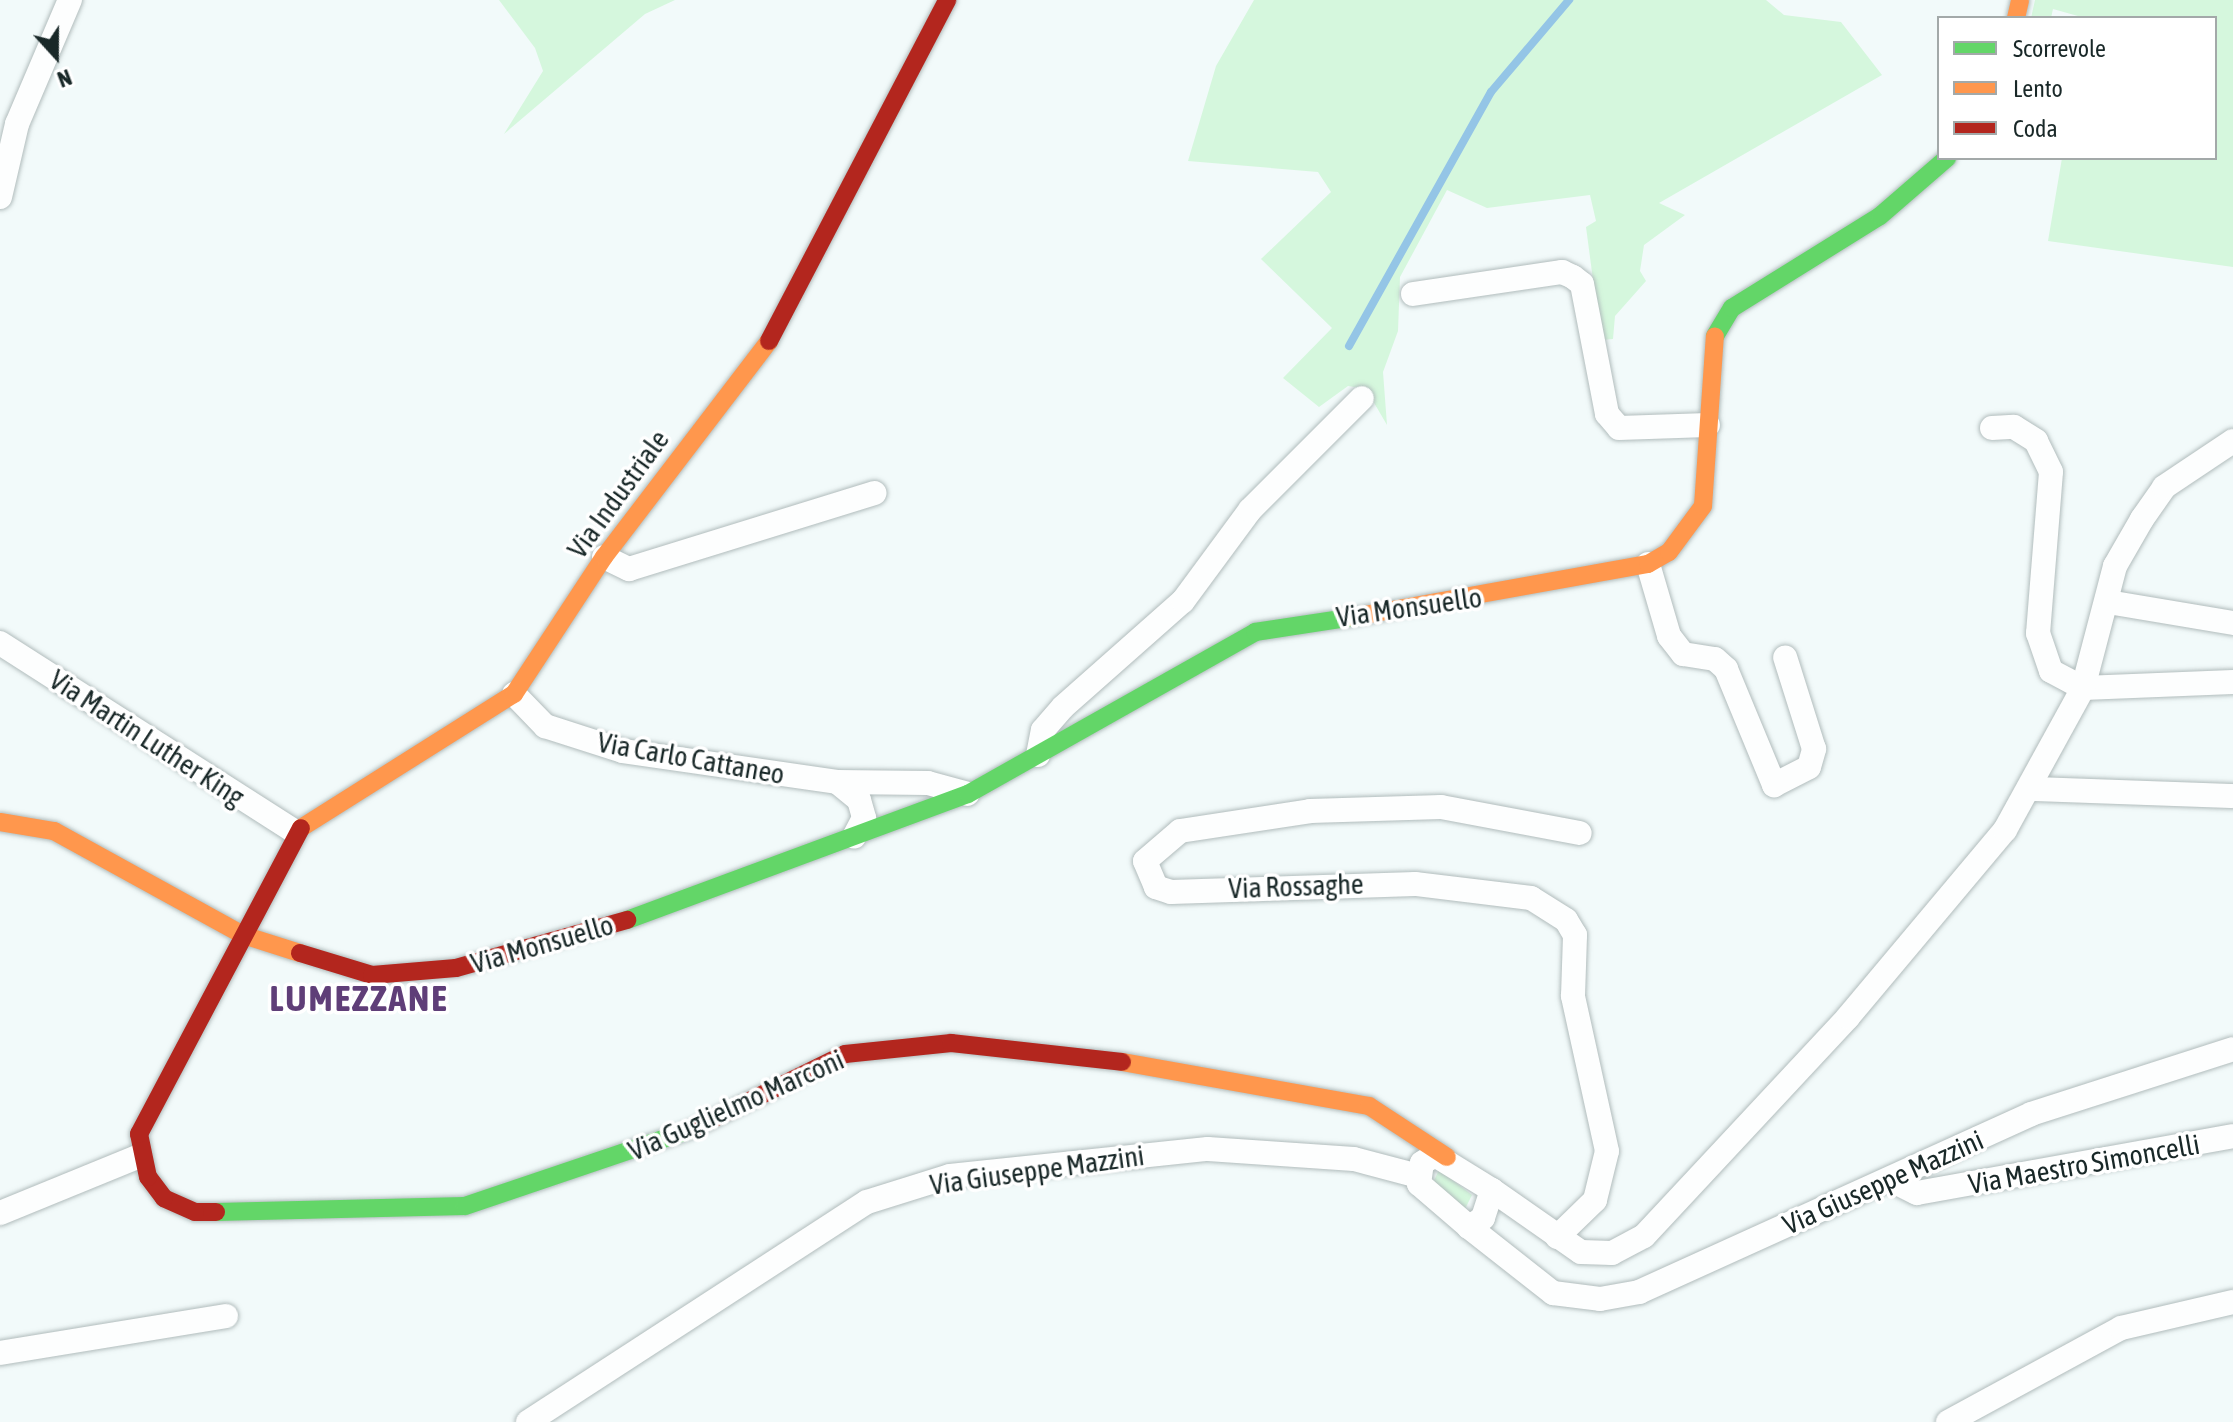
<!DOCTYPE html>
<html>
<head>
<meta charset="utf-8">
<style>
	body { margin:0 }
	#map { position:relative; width:2233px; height:1422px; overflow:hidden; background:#f2fafa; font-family:"Asap Condensed",sans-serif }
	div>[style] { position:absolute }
	.green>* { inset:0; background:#d5f7dd }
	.stream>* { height:8px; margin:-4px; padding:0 4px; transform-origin:4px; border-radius:4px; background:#94c5e6 }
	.roads { filter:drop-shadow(0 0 2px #b1bcbc) drop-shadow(0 0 2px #b1bcbc) }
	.street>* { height:24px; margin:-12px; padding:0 12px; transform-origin:12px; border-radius:12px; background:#fdfefe }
	.fast>* { height:18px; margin:-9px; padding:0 9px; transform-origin:9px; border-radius:9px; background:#63d668 }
	.slow>* { height:18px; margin:-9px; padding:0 9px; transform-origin:9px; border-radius:9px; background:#ff974d }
	.jam>* { height:18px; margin:-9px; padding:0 9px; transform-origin:9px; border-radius:9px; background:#b3261e }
	span { translate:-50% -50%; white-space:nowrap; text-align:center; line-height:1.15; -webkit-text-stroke:7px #fff; paint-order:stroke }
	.street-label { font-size:28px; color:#192828 }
	.district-label { font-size:36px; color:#5f3e78; font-weight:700; letter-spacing:2px }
	.legend { position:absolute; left:1937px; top:16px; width:280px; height:144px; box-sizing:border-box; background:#fff; border:2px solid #a3a9a9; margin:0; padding:10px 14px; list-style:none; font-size:24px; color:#192828 }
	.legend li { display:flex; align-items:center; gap:16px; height:40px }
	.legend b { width:40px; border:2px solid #a3a9a9 }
	.north { position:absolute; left:16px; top:16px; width:80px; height:80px; -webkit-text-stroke:6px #fff; paint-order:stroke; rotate:159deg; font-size:22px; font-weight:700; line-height:32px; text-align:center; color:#192828 }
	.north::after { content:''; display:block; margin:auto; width:28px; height:36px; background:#192828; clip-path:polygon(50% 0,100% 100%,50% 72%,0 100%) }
</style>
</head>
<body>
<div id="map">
	<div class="green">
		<i style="clip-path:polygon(499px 0,675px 0,645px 14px,504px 134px,543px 71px,535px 48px)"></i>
		<i style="clip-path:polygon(1254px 0,1766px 0,1784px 15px,1841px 22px,1882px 75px,1659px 203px,1685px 215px,1644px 245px,1640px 271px,1646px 281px,1615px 316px,1613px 339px,1601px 340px,1586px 227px,1596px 221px,1590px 195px,1487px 208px,1447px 190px,1400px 277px,1398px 331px,1383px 372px,1387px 425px,1366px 389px,1348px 386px,1319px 407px,1283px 378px,1332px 328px,1261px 259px,1331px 192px,1318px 172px,1188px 161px,1216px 66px)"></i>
		<i style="clip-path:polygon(2035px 0,2233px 0,2233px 267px,2048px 241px,2062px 158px,2215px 158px,2215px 18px,2085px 18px,2053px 9px,2051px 18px,2031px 18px)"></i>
		<i style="clip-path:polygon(1439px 1170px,1472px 1195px,1464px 1211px,1431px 1187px)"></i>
	</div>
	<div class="stream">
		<i style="left:1349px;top:346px;width:291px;rotate:-60.8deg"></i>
		<i style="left:1491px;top:92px;width:121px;rotate:-49.7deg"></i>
	</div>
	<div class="roads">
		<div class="street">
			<i style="left:0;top:197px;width:75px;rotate:-76.9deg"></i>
			<i style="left:17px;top:124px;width:135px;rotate:-66.9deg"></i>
			<i style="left:1413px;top:294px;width:151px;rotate:-8.4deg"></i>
			<i style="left:1562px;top:272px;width:12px;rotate:24deg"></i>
			<i style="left:1573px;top:277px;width:11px;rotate:38deg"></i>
			<i style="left:1582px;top:284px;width:132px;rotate:79.1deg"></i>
			<i style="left:1607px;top:414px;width:18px;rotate:49deg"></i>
			<i style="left:1619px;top:428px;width:89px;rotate:-1.9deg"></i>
			<i style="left:1992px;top:428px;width:22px;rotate:-3deg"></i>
			<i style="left:2014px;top:427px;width:26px;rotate:32deg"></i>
			<i style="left:2036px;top:441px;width:34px;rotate:64deg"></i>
			<i style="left:2051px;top:472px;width:162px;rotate:94.6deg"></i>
			<i style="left:2038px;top:633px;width:40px;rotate:71.1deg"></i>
			<i style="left:2051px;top:671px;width:36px;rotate:28deg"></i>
			<i style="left:2083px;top:688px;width:150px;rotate:-2.3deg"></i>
			<i style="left:604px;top:557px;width:28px;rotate:26deg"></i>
			<i style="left:629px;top:569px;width:257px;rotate:-17.2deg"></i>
			<i style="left:1648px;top:564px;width:75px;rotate:73.7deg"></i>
			<i style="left:1669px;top:636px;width:23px;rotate:52deg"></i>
			<i style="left:1683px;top:654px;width:32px;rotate:9deg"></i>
			<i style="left:1715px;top:659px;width:15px;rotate:42deg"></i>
			<i style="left:1726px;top:669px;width:126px;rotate:67.5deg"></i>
			<i style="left:1774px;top:785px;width:39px;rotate:-27deg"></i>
			<i style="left:1809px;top:767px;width:19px;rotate:-74deg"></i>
			<i style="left:1814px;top:749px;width:96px;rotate:-107.5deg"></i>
			<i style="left:2108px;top:602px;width:127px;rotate:9.5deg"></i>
			<i style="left:0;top:643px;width:350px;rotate:32.6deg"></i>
			<i style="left:514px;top:694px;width:45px;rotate:45.9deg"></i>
			<i style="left:545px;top:726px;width:82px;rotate:17.8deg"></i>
			<i style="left:623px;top:751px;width:216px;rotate:8.2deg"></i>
			<i style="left:837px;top:782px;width:91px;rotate:0.6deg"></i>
			<i style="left:928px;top:783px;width:41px;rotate:15.4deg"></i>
			<i style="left:1038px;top:755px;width:25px;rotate:-79deg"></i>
			<i style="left:1043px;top:730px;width:30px;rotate:-49deg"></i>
			<i style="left:1063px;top:707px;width:160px;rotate:-41.5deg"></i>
			<i style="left:1183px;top:601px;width:113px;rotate:-53.6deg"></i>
			<i style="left:1250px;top:510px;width:158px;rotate:-45deg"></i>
			<i style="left:837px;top:782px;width:28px;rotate:39deg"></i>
			<i style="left:859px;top:800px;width:19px;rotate:74deg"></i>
			<i style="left:864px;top:818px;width:21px;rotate:118deg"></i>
			<i style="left:2033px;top:789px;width:200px;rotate:2deg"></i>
			<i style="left:1435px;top:1155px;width:67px;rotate:31.6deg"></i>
			<i style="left:1492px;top:1190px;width:29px;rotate:108deg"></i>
			<i style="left:1483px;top:1218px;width:17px;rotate:147deg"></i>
			<i style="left:1469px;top:1227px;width:66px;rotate:-139.3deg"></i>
			<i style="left:1419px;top:1184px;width:21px;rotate:-82deg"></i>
			<i style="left:1422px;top:1163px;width:15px;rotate:-32deg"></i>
			<i style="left:1891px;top:1180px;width:29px;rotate:27deg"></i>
			<i style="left:1917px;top:1193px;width:321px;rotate:-10.2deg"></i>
			<i style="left:1492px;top:1190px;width:108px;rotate:34.9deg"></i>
			<i style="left:1581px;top:1252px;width:31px;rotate:2deg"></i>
			<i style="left:1612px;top:1253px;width:36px;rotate:-28deg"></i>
			<i style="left:1644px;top:1236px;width:299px;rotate:-47deg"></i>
			<i style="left:1848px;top:1017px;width:244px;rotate:-50deg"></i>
			<i style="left:2005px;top:830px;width:162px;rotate:-61.2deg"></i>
			<i style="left:2083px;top:688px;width:126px;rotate:-75.3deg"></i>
			<i style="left:2115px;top:566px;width:54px;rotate:-60.1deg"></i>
			<i style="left:2142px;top:519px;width:39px;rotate:-55deg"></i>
			<i style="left:2164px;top:487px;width:83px;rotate:-33.7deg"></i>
			<i style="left:0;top:1213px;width:151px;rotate:-22.2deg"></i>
			<i style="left:1469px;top:1227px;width:107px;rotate:38.2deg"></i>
			<i style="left:1553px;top:1293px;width:47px;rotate:7.3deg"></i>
			<i style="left:1600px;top:1299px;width:40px;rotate:-10deg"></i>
			<i style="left:1639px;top:1292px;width:431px;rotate:-24.4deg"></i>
			<i style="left:2031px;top:1114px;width:212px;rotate:-17.8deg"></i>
			<i style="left:1557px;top:1237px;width:53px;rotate:-44.2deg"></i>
			<i style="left:1595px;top:1200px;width:50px;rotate:-76.2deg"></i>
			<i style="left:1607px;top:1151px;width:159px;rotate:-102.4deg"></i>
			<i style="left:1573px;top:996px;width:61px;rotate:-88.1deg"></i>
			<i style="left:1575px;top:935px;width:17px;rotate:-121deg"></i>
			<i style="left:1566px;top:920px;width:41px;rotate:-147.8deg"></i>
			<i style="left:1531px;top:898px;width:117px;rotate:-173.1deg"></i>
			<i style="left:1415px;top:884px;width:244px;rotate:178.1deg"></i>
			<i style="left:1171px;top:892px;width:16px;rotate:-162deg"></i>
			<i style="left:1156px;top:887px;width:28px;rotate:-113deg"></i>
			<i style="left:1145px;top:861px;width:46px;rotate:-40.6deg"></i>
			<i style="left:1180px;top:831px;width:132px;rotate:-8.7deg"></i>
			<i style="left:1310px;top:811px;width:131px;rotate:-1.7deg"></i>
			<i style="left:1441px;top:807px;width:141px;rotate:10.6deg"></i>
			<i style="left:0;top:1353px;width:229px;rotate:-9.3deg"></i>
			<i style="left:528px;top:1422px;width:404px;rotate:-33deg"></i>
			<i style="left:867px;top:1202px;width:87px;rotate:-17.4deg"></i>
			<i style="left:950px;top:1176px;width:259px;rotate:-6deg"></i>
			<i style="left:1208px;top:1149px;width:146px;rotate:3.9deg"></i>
			<i style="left:1354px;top:1159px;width:66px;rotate:14.9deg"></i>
			<i style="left:1948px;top:1422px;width:197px;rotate:-28.5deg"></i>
			<i style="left:2121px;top:1328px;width:115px;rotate:-13.1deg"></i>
		</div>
		<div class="fast">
			<i style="left:1715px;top:336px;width:33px;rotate:-59deg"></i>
			<i style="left:1732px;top:308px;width:174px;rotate:-31.9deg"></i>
			<i style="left:1880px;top:216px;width:89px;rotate:-40.9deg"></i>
			<i style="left:627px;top:920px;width:364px;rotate:-20.3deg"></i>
			<i style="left:968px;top:794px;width:330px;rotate:-29.4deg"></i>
			<i style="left:1255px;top:632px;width:99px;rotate:-8.7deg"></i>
			<i style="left:216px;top:1212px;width:249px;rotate:-1.4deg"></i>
			<i style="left:465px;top:1206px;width:240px;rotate:-18.7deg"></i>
		</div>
		<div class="slow">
			<i style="left:2016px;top:18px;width:18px;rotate:-77deg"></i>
			<i style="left:1353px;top:617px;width:300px;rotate:-10.2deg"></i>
			<i style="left:1648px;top:564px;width:24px;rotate:-30deg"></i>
			<i style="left:1669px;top:552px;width:57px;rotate:-53.5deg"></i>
			<i style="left:1703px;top:506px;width:170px;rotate:-86deg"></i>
			<i style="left:0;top:822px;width:55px;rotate:9.5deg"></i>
			<i style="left:54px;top:831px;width:216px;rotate:28.8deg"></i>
			<i style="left:243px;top:935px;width:60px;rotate:17.5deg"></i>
			<i style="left:301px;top:828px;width:252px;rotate:-32.2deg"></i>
			<i style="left:514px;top:694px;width:164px;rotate:-56.7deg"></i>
			<i style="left:604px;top:557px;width:272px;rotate:-52.6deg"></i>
			<i style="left:1122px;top:1062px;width:251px;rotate:10.1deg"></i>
			<i style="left:1369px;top:1106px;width:93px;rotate:33.2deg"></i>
		</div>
		<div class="jam">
			<i style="left:769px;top:341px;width:385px;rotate:-62.4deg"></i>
			<i style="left:300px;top:953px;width:75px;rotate:17deg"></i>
			<i style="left:372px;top:975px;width:84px;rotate:-4.8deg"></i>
			<i style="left:456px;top:968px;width:178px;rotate:-15.7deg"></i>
			<i style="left:692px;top:1129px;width:170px;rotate:-26.1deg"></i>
			<i style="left:845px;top:1054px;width:107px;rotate:-5.9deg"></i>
			<i style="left:951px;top:1043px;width:172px;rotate:6.3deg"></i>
			<i style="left:216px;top:1212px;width:21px;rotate:180deg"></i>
			<i style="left:195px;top:1212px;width:34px;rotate:-156deg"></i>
			<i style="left:164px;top:1198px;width:26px;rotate:-127deg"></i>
			<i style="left:148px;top:1177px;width:44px;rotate:-101.8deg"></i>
			<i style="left:139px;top:1134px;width:346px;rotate:-62.1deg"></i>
		</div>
	</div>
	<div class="street-label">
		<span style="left:618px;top:494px;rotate:-54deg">Via Industriale</span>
		<span style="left:1409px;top:607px;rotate:-8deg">Via Monsuello</span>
		<span style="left:147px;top:738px;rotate:33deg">Via Martin Luther King</span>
		<span style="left:691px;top:758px;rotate:10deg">Via Carlo Cattaneo</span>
		<span style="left:1296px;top:886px;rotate:-2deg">Via Rossaghe</span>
		<span style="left:542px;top:944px;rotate:-16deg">Via Monsuello</span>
		<span style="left:736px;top:1105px;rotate:-24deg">Via Guglielmo Marconi</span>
		<span style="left:2084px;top:1164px;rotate:-10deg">Via Maestro Simoncelli</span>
		<span style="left:1037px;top:1170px;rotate:-8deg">Via Giuseppe Mazzini</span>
		<span style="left:1883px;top:1182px;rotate:-24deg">Via Giuseppe Mazzini</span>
	</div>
	<div class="district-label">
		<span style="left:359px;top:999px">LUMEZZANE</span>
	</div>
	<ul class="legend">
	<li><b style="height:10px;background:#63d668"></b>Scorrevole</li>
	<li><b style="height:10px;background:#ff974d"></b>Lento</li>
	<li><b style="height:10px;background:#b3261e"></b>Coda</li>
	</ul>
	<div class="north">N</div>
</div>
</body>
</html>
